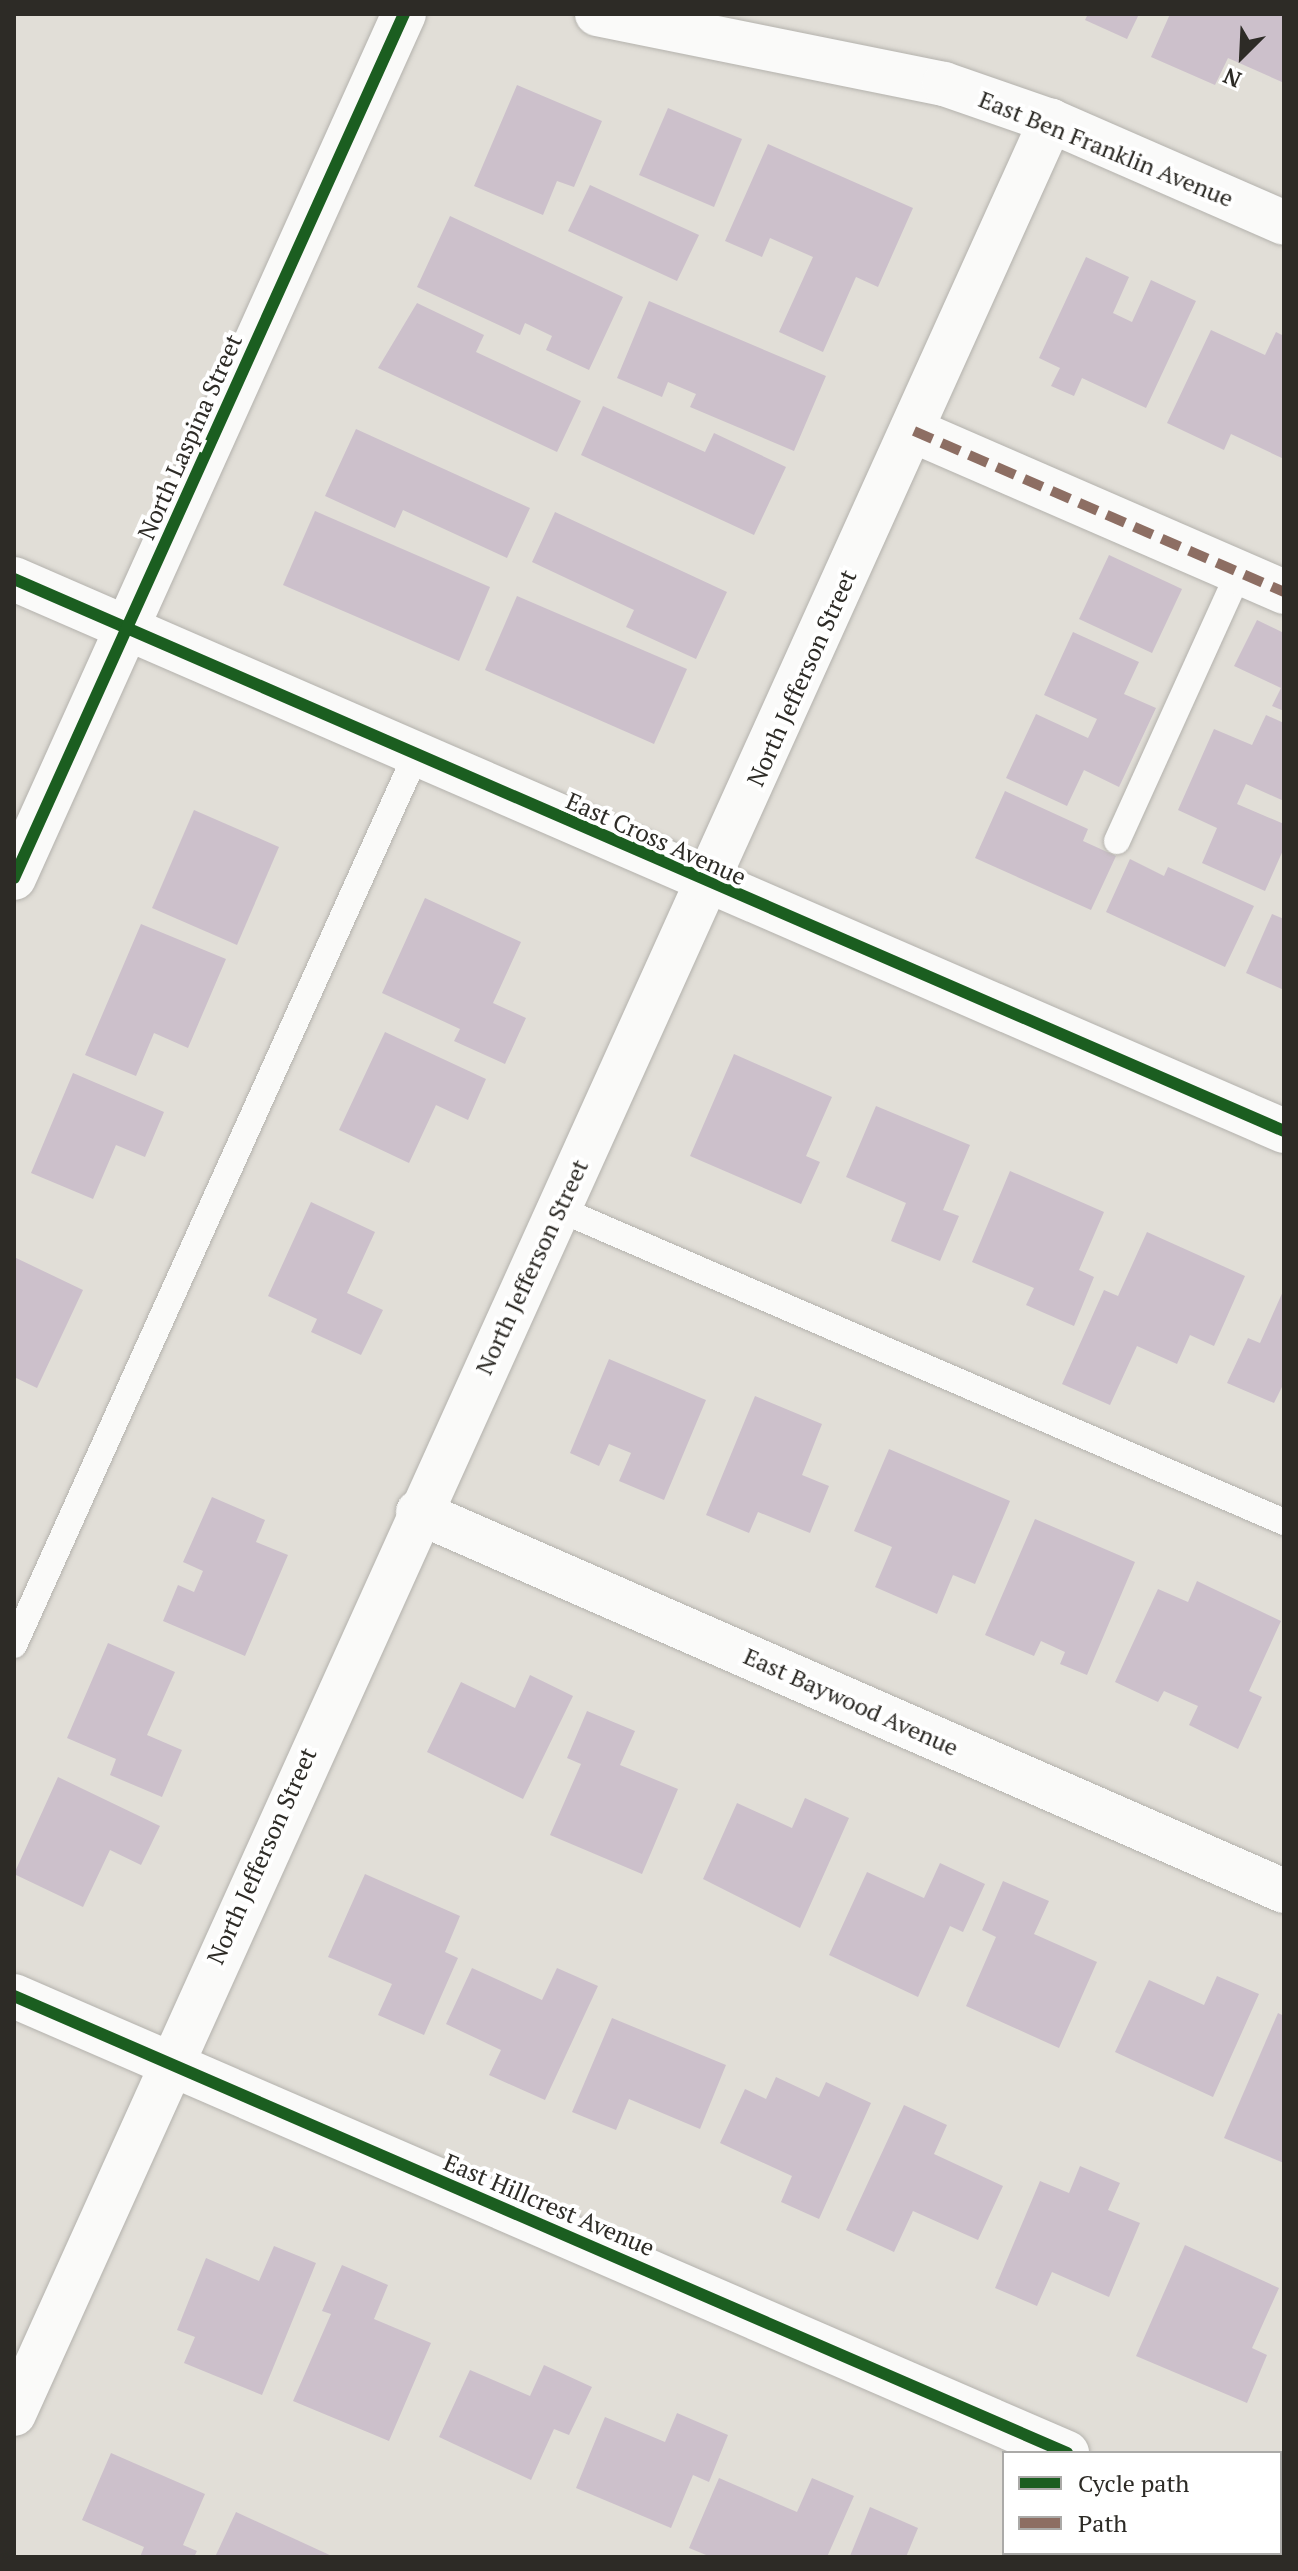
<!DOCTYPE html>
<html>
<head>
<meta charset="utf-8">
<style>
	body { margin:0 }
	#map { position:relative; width:1298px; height:2571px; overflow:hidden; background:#e1ded7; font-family:"PT Serif",serif }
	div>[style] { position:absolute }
	.building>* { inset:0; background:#ccc0cb }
	.roads { filter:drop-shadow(0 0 2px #b4b2ad) drop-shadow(0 0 2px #b4b2ad) }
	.lane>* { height:26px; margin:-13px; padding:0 13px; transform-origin:13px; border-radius:13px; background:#fafaf9 }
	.street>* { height:44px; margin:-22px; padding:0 22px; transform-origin:22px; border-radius:22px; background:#fafaf9 }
	.secondary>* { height:44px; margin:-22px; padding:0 22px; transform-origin:22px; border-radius:22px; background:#fafaf9 }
	.quiet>* { height:10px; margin-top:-5px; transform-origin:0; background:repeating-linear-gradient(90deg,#8d6e63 0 20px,transparent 0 30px) }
	.cycleway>* { height:12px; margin:-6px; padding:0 6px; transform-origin:6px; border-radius:6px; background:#1b5e20 }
	span { translate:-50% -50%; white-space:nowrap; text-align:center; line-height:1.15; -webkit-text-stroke:8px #fff; paint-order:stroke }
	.street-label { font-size:24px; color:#2d2b26 }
	.frame { position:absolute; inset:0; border:16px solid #2d2b26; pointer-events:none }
	.legend { position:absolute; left:1002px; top:2451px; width:280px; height:104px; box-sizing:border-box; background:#fff; border:2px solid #abaaa8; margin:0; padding:10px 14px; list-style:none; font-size:24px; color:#2d2b26 }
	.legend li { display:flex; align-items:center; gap:16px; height:40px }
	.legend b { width:40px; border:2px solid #abaaa8 }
	.north { position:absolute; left:1202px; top:16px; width:80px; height:80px; -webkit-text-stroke:6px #fff; paint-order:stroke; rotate:204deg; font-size:22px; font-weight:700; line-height:32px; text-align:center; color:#2d2b26 }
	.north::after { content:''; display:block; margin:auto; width:28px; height:36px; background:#2d2b26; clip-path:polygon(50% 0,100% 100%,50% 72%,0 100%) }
</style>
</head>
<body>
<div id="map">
	<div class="building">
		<i style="clip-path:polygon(1088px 14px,1139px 14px,1127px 39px,1085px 20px)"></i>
		<i style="clip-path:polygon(1170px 14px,1284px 14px,1282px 82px,1228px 58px,1215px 85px,1151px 57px)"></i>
		<i style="clip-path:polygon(517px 85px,602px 121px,574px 187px,557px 181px,543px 215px,474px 186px)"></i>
		<i style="clip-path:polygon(668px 108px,742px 139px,714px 207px,639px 175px)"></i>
		<i style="clip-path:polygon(768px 144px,913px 208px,878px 287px,856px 277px,823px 352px,779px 332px,813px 257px,770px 238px,762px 257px,725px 241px)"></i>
		<i style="clip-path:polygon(590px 185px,699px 235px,677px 281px,568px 231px)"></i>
		<i style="clip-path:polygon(450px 216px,623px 297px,589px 370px,546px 350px,552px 336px,525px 323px,520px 335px,417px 287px)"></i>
		<i style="clip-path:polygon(1086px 257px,1129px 277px,1113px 313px,1132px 322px,1151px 280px,1196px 301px,1146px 408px,1082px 378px,1074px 396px,1051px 386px,1060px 368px,1039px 358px)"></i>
		<i style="clip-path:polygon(649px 301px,826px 376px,794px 451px,690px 407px,696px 394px,668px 382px,662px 397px,617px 378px)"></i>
		<i style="clip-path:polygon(417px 303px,484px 335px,476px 352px,581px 401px,557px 452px,378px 368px)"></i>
		<i style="clip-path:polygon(1211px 330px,1265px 355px,1276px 332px,1284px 336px,1284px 459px,1231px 434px,1224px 450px,1167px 423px)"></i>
		<i style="clip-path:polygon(603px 406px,705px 452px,714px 433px,786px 467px,754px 535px,581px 455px)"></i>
		<i style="clip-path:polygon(356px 429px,530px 508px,507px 558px,403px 510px,395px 528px,325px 496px)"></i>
		<i style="clip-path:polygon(315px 511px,490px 587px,459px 661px,283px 585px)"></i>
		<i style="clip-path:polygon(555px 512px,727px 592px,696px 659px,626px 627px,634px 610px,532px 562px)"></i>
		<i style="clip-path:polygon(1109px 555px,1182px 589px,1152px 653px,1079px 619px)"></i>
		<i style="clip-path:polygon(517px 596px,687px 669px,654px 744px,485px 670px)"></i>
		<i style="clip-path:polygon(1257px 620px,1284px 633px,1284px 711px,1272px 706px,1281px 688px,1234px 666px)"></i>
		<i style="clip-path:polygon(1073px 632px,1139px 662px,1124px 694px,1156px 708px,1119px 787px,1084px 770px,1067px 806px,1006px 778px,1036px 714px,1088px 738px,1097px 719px,1044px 695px)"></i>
		<i style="clip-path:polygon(1266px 715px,1284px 723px,1284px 801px,1246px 784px,1237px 804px,1284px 824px,1284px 848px,1265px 891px,1202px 863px,1217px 828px,1178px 810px,1214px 729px,1252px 745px)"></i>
		<i style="clip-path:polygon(1005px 791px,1088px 829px,1083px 841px,1116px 856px,1091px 910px,975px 858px)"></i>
		<i style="clip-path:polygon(194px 810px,279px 847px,237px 945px,152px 908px)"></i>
		<i style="clip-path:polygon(1130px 859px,1164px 876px,1168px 867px,1254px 906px,1225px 967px,1106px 912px)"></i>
		<i style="clip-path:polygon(425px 898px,521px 942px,493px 1003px,526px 1018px,505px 1064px,454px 1041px,460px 1029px,382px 993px)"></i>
		<i style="clip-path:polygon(1272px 914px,1284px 919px,1284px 990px,1246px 973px)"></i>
		<i style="clip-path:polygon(141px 924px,226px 959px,188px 1048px,154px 1033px,136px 1076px,85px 1055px)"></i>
		<i style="clip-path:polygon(385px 1032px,486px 1079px,468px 1120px,436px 1105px,409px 1163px,339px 1130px)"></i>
		<i style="clip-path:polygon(734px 1054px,832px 1097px,806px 1156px,820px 1162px,801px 1204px,690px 1156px)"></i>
		<i style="clip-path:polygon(73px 1073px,164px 1112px,145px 1157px,116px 1145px,93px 1199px,31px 1173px)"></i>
		<i style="clip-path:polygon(876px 1106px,970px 1145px,943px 1210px,959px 1216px,940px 1261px,891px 1241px,906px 1203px,846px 1177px)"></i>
		<i style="clip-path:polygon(1010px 1171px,1104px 1212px,1079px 1270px,1094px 1277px,1074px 1326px,1026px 1305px,1034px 1288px,972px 1262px)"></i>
		<i style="clip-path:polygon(311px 1202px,375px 1232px,347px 1293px,383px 1310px,361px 1355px,311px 1332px,317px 1319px,268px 1296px)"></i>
		<i style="clip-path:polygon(1147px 1232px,1245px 1276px,1214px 1346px,1190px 1335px,1177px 1364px,1137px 1346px,1110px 1405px,1062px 1384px,1104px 1290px,1118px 1296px)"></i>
		<i style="clip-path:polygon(14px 1257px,83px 1290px,37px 1388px,14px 1377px)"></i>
		<i style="clip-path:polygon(1284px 1289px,1284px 1383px,1274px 1403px,1227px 1383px,1248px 1338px,1260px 1343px)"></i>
		<i style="clip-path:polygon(609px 1359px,706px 1400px,664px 1500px,619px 1481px,631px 1453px,609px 1444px,599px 1466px,570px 1453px)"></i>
		<i style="clip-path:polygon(755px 1396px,822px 1424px,802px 1475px,829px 1486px,810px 1533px,758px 1512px,749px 1533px,706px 1515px)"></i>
		<i style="clip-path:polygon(889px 1449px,1010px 1501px,975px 1584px,953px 1575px,937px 1614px,875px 1587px,892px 1547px,854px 1531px)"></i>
		<i style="clip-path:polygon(212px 1497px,265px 1520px,256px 1542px,288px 1555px,245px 1656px,163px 1621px,178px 1585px,194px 1592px,203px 1571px,183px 1562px)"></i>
		<i style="clip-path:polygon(1035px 1519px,1135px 1562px,1087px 1675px,1060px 1664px,1065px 1652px,1041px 1641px,1034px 1656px,985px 1635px)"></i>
		<i style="clip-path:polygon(1197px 1581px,1281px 1621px,1249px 1691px,1262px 1697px,1238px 1749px,1189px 1725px,1198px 1706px,1164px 1691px,1158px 1702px,1115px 1682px,1158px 1589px,1188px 1602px)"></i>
		<i style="clip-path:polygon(108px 1643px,175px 1672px,147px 1735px,182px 1750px,162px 1797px,110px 1775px,116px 1759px,67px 1738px)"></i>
		<i style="clip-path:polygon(530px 1675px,573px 1696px,523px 1799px,427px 1752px,461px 1682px,515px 1708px)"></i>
		<i style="clip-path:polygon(587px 1711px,635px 1731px,620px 1765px,678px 1789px,642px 1874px,550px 1835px,581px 1764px,567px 1758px)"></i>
		<i style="clip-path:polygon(58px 1777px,160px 1826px,141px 1865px,110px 1850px,83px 1907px,14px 1874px)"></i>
		<i style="clip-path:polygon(805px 1798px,849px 1818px,800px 1928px,703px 1879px,737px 1803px,792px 1828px)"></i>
		<i style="clip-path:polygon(940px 1863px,985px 1884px,963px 1932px,950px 1926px,918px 1997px,829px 1955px,867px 1872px,924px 1898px)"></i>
		<i style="clip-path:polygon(365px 1874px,460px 1916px,445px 1952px,458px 1958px,424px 2035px,378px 2015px,392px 1984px,328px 1957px)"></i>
		<i style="clip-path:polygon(1003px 1881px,1049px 1901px,1034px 1934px,1097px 1962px,1059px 2048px,966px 2006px,996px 1937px,982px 1930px)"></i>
		<i style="clip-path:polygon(472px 1968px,542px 2000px,557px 1968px,598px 1986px,545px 2100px,489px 2075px,501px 2050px,446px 2024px)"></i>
		<i style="clip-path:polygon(1217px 1976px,1259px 1994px,1213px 2097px,1115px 2052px,1149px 1980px,1204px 2005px)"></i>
		<i style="clip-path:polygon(1278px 2013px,1284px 2016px,1284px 2163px,1224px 2138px)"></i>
		<i style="clip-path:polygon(612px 2018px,726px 2065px,700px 2129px,629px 2099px,616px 2130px,572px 2112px)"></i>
		<i style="clip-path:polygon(776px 2077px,819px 2097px,826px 2082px,871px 2103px,819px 2219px,781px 2202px,792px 2176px,720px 2143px,745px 2089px,766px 2099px)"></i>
		<i style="clip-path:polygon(904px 2105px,947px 2125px,934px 2154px,1003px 2186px,978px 2240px,913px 2211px,894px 2252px,846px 2230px)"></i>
		<i style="clip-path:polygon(1080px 2166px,1120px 2183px,1108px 2210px,1140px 2223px,1109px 2297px,1052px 2272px,1037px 2306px,995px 2288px,1040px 2181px,1069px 2193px)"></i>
		<i style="clip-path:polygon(1185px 2245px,1279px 2288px,1252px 2348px,1267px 2355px,1247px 2403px,1136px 2356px)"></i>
		<i style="clip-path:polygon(274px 2246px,316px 2263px,262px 2395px,184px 2363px,195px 2337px,177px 2330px,206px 2258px,259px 2281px)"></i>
		<i style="clip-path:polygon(342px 2265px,388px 2285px,374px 2319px,431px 2343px,389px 2441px,293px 2401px,331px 2314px,322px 2311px)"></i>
		<i style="clip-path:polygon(544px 2365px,592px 2387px,569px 2435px,554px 2429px,531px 2480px,439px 2437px,470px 2370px,530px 2396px)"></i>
		<i style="clip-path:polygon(677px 2413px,728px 2435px,709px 2482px,693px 2475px,671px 2528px,576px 2488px,605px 2417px,665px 2442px)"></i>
		<i style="clip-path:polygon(111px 2453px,205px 2494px,183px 2545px,197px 2551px,194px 2557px,140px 2557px,144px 2547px,82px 2520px)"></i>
		<i style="clip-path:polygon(719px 2478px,797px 2512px,812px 2478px,854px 2496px,827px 2557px,711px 2557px,689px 2548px)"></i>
		<i style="clip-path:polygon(870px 2507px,918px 2528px,906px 2557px,850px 2556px)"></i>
		<i style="clip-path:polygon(236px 2512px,334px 2557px,215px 2557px)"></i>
	</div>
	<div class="roads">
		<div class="lane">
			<i style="left:1117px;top:841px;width:295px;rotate:-65.6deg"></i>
			<i style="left:559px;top:1209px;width:790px;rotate:23.35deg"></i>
			<i style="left:14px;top:1645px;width:974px;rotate:-65.7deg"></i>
		</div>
		<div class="street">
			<i style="left:597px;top:14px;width:354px;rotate:11.4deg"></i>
			<i style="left:944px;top:84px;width:113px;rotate:19.1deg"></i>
			<i style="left:1051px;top:121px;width:254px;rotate:23.6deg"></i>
			<i style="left:914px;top:431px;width:404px;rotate:23.5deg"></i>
			<i style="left:418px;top:1512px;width:945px;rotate:23.64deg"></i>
			<i style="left:14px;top:1996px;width:1148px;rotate:23.46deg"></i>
			<i style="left:14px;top:2414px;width:2517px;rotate:-65.67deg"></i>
			<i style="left:1280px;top:2545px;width:4px;rotate:27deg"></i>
		</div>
		<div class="secondary">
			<i style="left:14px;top:579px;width:1385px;rotate:23.49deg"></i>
			<i style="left:14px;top:878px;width:948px;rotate:-65.71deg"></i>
		</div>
	</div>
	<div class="quiet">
		<i style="left:914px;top:431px;width:404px;rotate:23.5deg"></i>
	</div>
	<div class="cycleway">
		<i style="left:14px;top:579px;width:1385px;rotate:23.49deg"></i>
		<i style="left:14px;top:878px;width:948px;rotate:-65.71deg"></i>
		<i style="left:14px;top:1996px;width:1148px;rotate:23.46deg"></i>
	</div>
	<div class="street-label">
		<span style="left:1106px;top:149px;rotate:22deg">East Ben Franklin Avenue</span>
		<span style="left:190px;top:437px;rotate:-66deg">North Laspina Street</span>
		<span style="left:802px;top:678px;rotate:-66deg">North Jefferson Street</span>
		<span style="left:656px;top:839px;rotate:24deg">East Cross Avenue</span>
		<span style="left:532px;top:1267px;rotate:-65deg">North Jefferson Street</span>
		<span style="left:851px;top:1702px;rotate:24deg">East Baywood Avenue</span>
		<span style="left:262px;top:1856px;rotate:-66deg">North Jefferson Street</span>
		<span style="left:549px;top:2205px;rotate:23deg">East Hillcrest Avenue</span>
	</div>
	<div class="frame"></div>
	<ul class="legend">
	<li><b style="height:10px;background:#1b5e20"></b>Cycle path</li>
	<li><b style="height:10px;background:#8d6e63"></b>Path</li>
	</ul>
	<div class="north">N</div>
</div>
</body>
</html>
